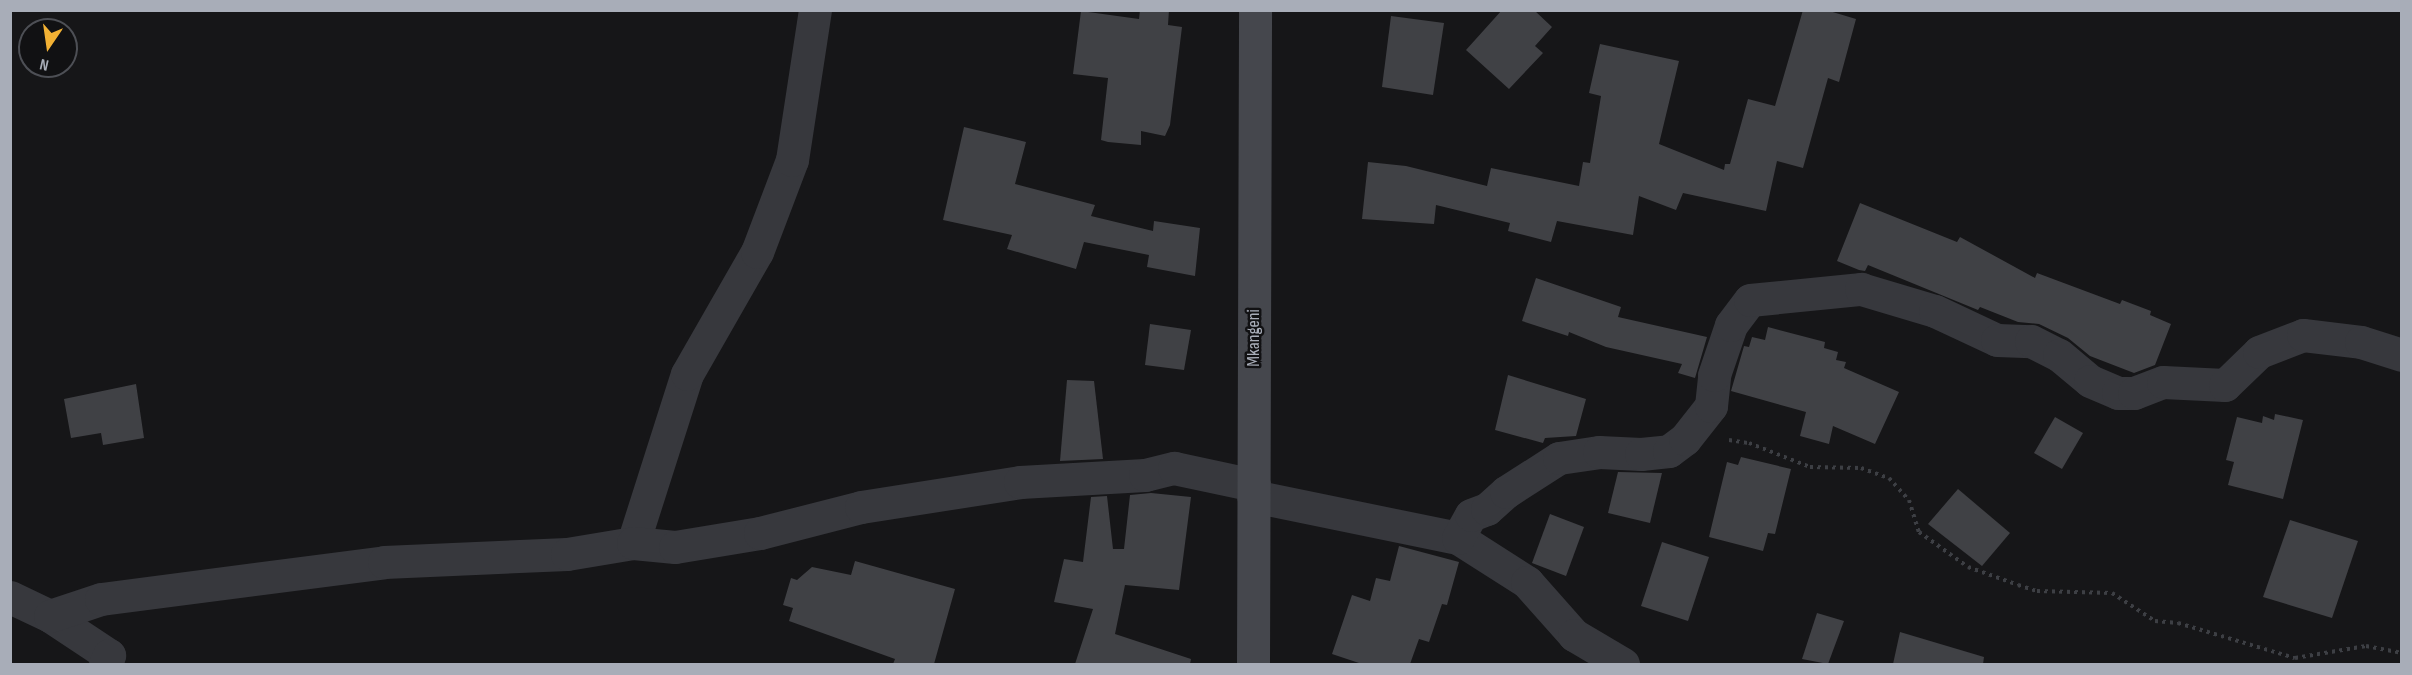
<!DOCTYPE html>
<html>
<head>
<meta charset="utf-8">
<style>
	body { margin:0 }
	#map { position:relative; width:2412px; height:675px; overflow:hidden; background:#161618; font-family:"Sofia Sans Condensed",sans-serif }
	div>[style] { position:absolute }
	.building>* { inset:0; background:#404145 }
	.path>* { height:4px; margin-top:-2px; transform-origin:0; background:repeating-linear-gradient(90deg,#3d3f44 0 3px,transparent 0 7.5px) }
	.street>* { height:33px; margin:-16.5px; padding:0 16.5px; transform-origin:16.5px; border-radius:16.5px; background:#37383d }
	.secondary>* { height:33px; margin:-16.5px; padding:0 16.5px; transform-origin:16.5px; border-radius:16.5px; background:#45474d }
	span { translate:-50% -50%; white-space:nowrap; text-align:center; line-height:1.15; -webkit-text-stroke:5px #111113; paint-order:stroke }
	.street-label { font-size:18px; color:#a8adb8 }
	.frame { position:absolute; inset:0; border:12px solid #a8adb8; pointer-events:none }
	.north { position:absolute; left:18px; top:18px; width:60px; height:60px; box-sizing:border-box; background:#111113; border:2px solid #4d4f55; border-radius:50%; rotate:193deg; font-size:16px; font-weight:700; line-height:24px; text-align:center; color:#a8adb8 }
	.north::after { content:''; display:block; margin:auto; width:21px; height:27px; background:#f2b134; clip-path:polygon(50% 0,100% 100%,50% 72%,0 100%) }
</style>
</head>
<body>
<div id="map">
	<div class="building">
		<i style="clip-path:polygon(1140px 10px,1169px 10px,1168px 25px,1182px 27px,1170px 125px,1165px 136px,1141px 131px,1141px 145px,1108px 142px,1101px 140px,1108px 78px,1073px 74px,1081px 11px,1139px 19px)"></i>
		<i style="clip-path:polygon(1502px 10px,1534px 10px,1552px 27px,1535px 46px,1543px 53px,1509px 89px,1466px 50px)"></i>
		<i style="clip-path:polygon(1803px 10px,1826px 10px,1856px 19px,1839px 82px,1828px 78px,1803px 168px,1777px 161px,1766px 211px,1683px 193px,1676px 210px,1639px 196px,1633px 235px,1557px 221px,1551px 242px,1508px 231px,1510px 223px,1436px 205px,1434px 224px,1362px 219px,1368px 162px,1406px 166px,1487px 186px,1491px 168px,1579px 186px,1583px 162px,1590px 163px,1601px 96px,1589px 93px,1600px 44px,1679px 61px,1659px 144px,1724px 170px,1725px 164px,1730px 164px,1748px 99px,1775px 106px)"></i>
		<i style="clip-path:polygon(1391px 16px,1444px 23px,1433px 95px,1382px 87px)"></i>
		<i style="clip-path:polygon(964px 127px,1026px 142px,1015px 184px,1095px 205px,1091px 216px,1153px 231px,1154px 221px,1200px 228px,1195px 276px,1147px 267px,1149px 255px,1084px 242px,1076px 269px,1007px 249px,1012px 235px,943px 220px)"></i>
		<i style="clip-path:polygon(1860px 203px,1957px 242px,1960px 237px,2035px 278px,2037px 273px,2120px 304px,2122px 300px,2151px 311px,2150px 315px,2171px 324px,2155px 365px,2134px 373px,2090px 356px,2068px 338px,2039px 324px,2018px 322px,1980px 307px,1978px 310px,1868px 265px,1865px 271px,1859px 270px,1837px 261px)"></i>
		<i style="clip-path:polygon(1536px 278px,1621px 307px,1618px 317px,1707px 337px,1695px 378px,1678px 373px,1682px 364px,1606px 347px,1569px 332px,1568px 336px,1522px 321px)"></i>
		<i style="clip-path:polygon(1150px 324px,1191px 330px,1184px 370px,1145px 365px)"></i>
		<i style="clip-path:polygon(1768px 327px,1825px 342px,1824px 348px,1838px 352px,1836px 360px,1846px 362px,1844px 368px,1899px 392px,1875px 444px,1833px 426px,1829px 444px,1800px 436px,1806px 412px,1731px 391px,1744px 346px,1749px 347px,1752px 337px,1765px 340px)"></i>
		<i style="clip-path:polygon(1508px 375px,1586px 399px,1576px 436px,1545px 438px,1543px 443px,1495px 430px)"></i>
		<i style="clip-path:polygon(1067px 380px,1094px 381px,1103px 459px,1060px 461px)"></i>
		<i style="clip-path:polygon(136px 384px,144px 438px,103px 445px,101px 433px,71px 438px,64px 399px)"></i>
		<i style="clip-path:polygon(2275px 414px,2303px 420px,2283px 499px,2228px 485px,2234px 462px,2226px 460px,2237px 417px,2262px 423px,2263px 416px,2274px 420px)"></i>
		<i style="clip-path:polygon(2055px 417px,2083px 433px,2062px 469px,2034px 453px)"></i>
		<i style="clip-path:polygon(1741px 457px,1791px 469px,1775px 534px,1768px 533px,1763px 551px,1709px 537px,1727px 462px,1738px 465px)"></i>
		<i style="clip-path:polygon(1618px 472px,1662px 473px,1650px 523px,1608px 513px)"></i>
		<i style="clip-path:polygon(1958px 489px,2010px 533px,1982px 566px,1928px 524px)"></i>
		<i style="clip-path:polygon(1151px 493px,1191px 497px,1179px 590px,1125px 585px,1115px 634px,1191px 659px,1190px 664px,1075px 664px,1093px 609px,1054px 602px,1064px 559px,1083px 562px,1091px 497px,1107px 496px,1113px 549px,1124px 549px,1130px 495px)"></i>
		<i style="clip-path:polygon(1550px 514px,1584px 527px,1566px 576px,1532px 563px)"></i>
		<i style="clip-path:polygon(2290px 520px,2358px 541px,2332px 618px,2263px 597px)"></i>
		<i style="clip-path:polygon(1662px 542px,1709px 557px,1688px 621px,1641px 606px)"></i>
		<i style="clip-path:polygon(1399px 546px,1459px 562px,1447px 605px,1442px 604px,1429px 642px,1419px 639px,1410px 664px,1362px 664px,1332px 654px,1352px 595px,1370px 601px,1376px 578px,1390px 581px)"></i>
		<i style="clip-path:polygon(855px 561px,955px 589px,934px 664px,893px 664px,895px 659px,789px 621px,793px 608px,783px 605px,791px 578px,797px 580px,812px 567px,851px 575px)"></i>
		<i style="clip-path:polygon(1817px 613px,1844px 621px,1828px 664px,1802px 659px)"></i>
		<i style="clip-path:polygon(1900px 632px,1984px 657px,1983px 664px,1893px 664px)"></i>
	</div>
	<div class="path">
		<i style="left:1729px;top:440px;width:20px;rotate:9deg"></i>
		<i style="left:1749px;top:443px;width:66px;rotate:21.5deg"></i>
		<i style="left:1810px;top:467px;width:51px;rotate:1.1deg"></i>
		<i style="left:1861px;top:468px;width:30px;rotate:20deg"></i>
		<i style="left:1889px;top:478px;width:30px;rotate:48deg"></i>
		<i style="left:1909px;top:500px;width:34px;rotate:73deg"></i>
		<i style="left:1919px;top:532px;width:60px;rotate:35.5deg"></i>
		<i style="left:1968px;top:567px;width:53px;rotate:19.8deg"></i>
		<i style="left:2018px;top:585px;width:20px;rotate:18deg"></i>
		<i style="left:2037px;top:591px;width:75px;rotate:1.5deg"></i>
		<i style="left:2112px;top:593px;width:51px;rotate:33.1deg"></i>
		<i style="left:2155px;top:621px;width:23px;rotate:5deg"></i>
		<i style="left:2178px;top:623px;width:122px;rotate:16.7deg"></i>
		<i style="left:2295px;top:658px;width:72px;rotate:-9.6deg"></i>
		<i style="left:2366px;top:646px;width:37px;rotate:11deg"></i>
	</div>
	<div class="street">
		<i style="left:1253px;top:496px;width:209px;rotate:11.6deg"></i>
		<i style="left:1458px;top:538px;width:82px;rotate:32.5deg"></i>
		<i style="left:1527px;top:582px;width:71px;rotate:48.4deg"></i>
		<i style="left:1574px;top:635px;width:57px;rotate:30.6deg"></i>
		<i style="left:1458px;top:538px;width:26px;rotate:-61deg"></i>
		<i style="left:1471px;top:515px;width:17px;rotate:-21deg"></i>
		<i style="left:1487px;top:509px;width:25px;rotate:-42deg"></i>
		<i style="left:1506px;top:492px;width:63px;rotate:-32.7deg"></i>
		<i style="left:1559px;top:458px;width:40px;rotate:-8.5deg"></i>
		<i style="left:1599px;top:452px;width:42px;rotate:2.7deg"></i>
		<i style="left:1641px;top:454px;width:28px;rotate:-6deg"></i>
		<i style="left:1669px;top:451px;width:20px;rotate:-37deg"></i>
		<i style="left:1685px;top:439px;width:42px;rotate:-51.8deg"></i>
		<i style="left:1711px;top:406px;width:31px;rotate:-84deg"></i>
		<i style="left:1714px;top:375px;width:53px;rotate:-71.2deg"></i>
		<i style="left:1731px;top:325px;width:31px;rotate:-53deg"></i>
		<i style="left:1750px;top:300px;width:112px;rotate:-5.7deg"></i>
		<i style="left:1861px;top:289px;width:77px;rotate:16.6deg"></i>
		<i style="left:1935px;top:311px;width:68px;rotate:25.1deg"></i>
		<i style="left:1997px;top:340px;width:34px;rotate:2deg"></i>
		<i style="left:2031px;top:341px;width:31px;rotate:27deg"></i>
		<i style="left:2059px;top:355px;width:40px;rotate:40deg"></i>
		<i style="left:2090px;top:381px;width:30px;rotate:23deg"></i>
		<i style="left:2118px;top:393px;width:16px"></i>
		<i style="left:2134px;top:393px;width:31px;rotate:-21deg"></i>
		<i style="left:2163px;top:382px;width:62px;rotate:2.8deg"></i>
		<i style="left:2225px;top:385px;width:47px;rotate:-44.1deg"></i>
		<i style="left:2259px;top:352px;width:47px;rotate:-21.1deg"></i>
		<i style="left:2303px;top:335px;width:58px;rotate:6.9deg"></i>
		<i style="left:2361px;top:342px;width:43px;rotate:17.6deg"></i>
		<i style="left:633px;top:543px;width:177px;rotate:-72.3deg"></i>
		<i style="left:687px;top:374px;width:141px;rotate:-60.2deg"></i>
		<i style="left:757px;top:252px;width:98px;rotate:-69.2deg"></i>
		<i style="left:792px;top:160px;width:152px;rotate:-81.3deg"></i>
		<i style="left:10px;top:597px;width:44px;rotate:25.4deg"></i>
		<i style="left:50px;top:616px;width:71px;rotate:33.5deg"></i>
		<i style="left:109px;top:655px;width:10px;rotate:114deg"></i>
		<i style="left:50px;top:616px;width:54px;rotate:-18.4deg"></i>
		<i style="left:101px;top:599px;width:285px;rotate:-7.4deg"></i>
		<i style="left:384px;top:562px;width:183px;rotate:-2.5deg"></i>
		<i style="left:567px;top:554px;width:67px;rotate:-9.5deg"></i>
		<i style="left:633px;top:543px;width:42px;rotate:5.4deg"></i>
		<i style="left:675px;top:547px;width:86px;rotate:-9.4deg"></i>
		<i style="left:760px;top:533px;width:104px;rotate:-14.4deg"></i>
		<i style="left:861px;top:507px;width:161px;rotate:-8.9deg"></i>
		<i style="left:1020px;top:482px;width:125px;rotate:-3.2deg"></i>
		<i style="left:1145px;top:475px;width:30px;rotate:-14deg"></i>
		<i style="left:1174px;top:468px;width:82px;rotate:12deg"></i>
	</div>
	<div class="secondary">
		<i style="left:1253px;top:664px;width:654px;rotate:-89.82deg"></i>
	</div>
	<div class="street-label">
		<span style="left:1254px;top:338px;rotate:-90deg">Mkangeni</span>
	</div>
	<div class="frame"></div>
	<div class="north">N</div>
</div>
</body>
</html>
